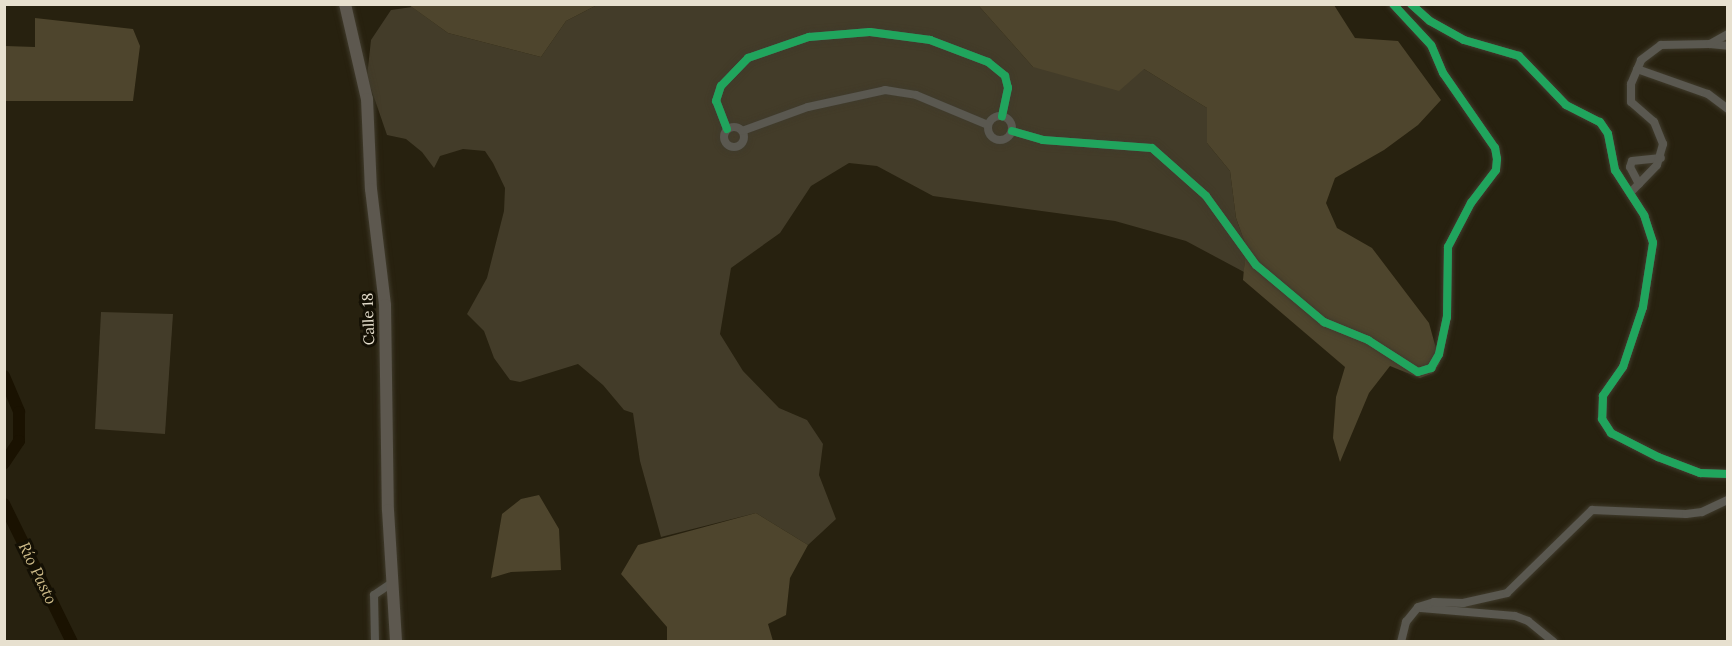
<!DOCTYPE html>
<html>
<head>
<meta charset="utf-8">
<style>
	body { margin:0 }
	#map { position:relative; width:1732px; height:646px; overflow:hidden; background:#27210f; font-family:Lora,serif }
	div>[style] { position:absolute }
	.green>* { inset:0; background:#433c29 }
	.forest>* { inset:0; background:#4e452d }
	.river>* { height:12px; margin:-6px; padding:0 6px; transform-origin:6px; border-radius:6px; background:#1a1201 }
	.roads { filter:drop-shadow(0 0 2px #403b2c) drop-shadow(0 0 2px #403b2c) }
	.minor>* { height:8px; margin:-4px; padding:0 4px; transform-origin:4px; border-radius:4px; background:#5a5850 }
	.minor>.ring { margin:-4px; padding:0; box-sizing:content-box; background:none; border:8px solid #5a5850; border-radius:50% }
	.secondary>* { height:12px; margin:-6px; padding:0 6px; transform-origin:6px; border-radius:6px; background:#5d584f }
	.cycleway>* { height:8px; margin:-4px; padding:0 4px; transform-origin:4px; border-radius:4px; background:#20a55d }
	span { translate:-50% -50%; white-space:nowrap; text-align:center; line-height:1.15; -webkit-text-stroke:6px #141004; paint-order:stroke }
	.street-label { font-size:15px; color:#e7e0cf }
	.water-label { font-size:16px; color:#d0bd8a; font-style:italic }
	.frame { position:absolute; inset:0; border:6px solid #e7e0cf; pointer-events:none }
</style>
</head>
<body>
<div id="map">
	<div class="green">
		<i style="clip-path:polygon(597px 5px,978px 5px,1033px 67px,1144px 69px,1207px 108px,1207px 143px,1230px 171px,1236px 218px,1246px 246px,1244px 272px,1186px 241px,1115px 221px,933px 196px,877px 166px,849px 163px,811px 186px,780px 233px,731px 268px,720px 334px,743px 371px,779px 408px,807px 420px,823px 444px,819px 475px,836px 519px,808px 545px,756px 513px,661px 537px,640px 461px,633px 413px,624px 410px,603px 385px,578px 364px,520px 382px,510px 380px,494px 358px,484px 331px,467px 314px,487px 278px,504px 211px,505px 188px,493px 163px,485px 151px,463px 149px,440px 156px,434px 168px,422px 152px,406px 139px,387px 135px,367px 77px,371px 40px,391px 10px,412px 7px,448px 33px,541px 57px,566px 21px)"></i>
		<i style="clip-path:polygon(101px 312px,173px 314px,165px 434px,95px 429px)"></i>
	</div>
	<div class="forest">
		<i style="clip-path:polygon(409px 5px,597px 5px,566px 21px,541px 57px,448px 33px)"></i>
		<i style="clip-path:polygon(978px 5px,1334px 5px,1355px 38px,1398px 41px,1441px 100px,1418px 125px,1384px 150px,1335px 178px,1326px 203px,1337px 228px,1372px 248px,1429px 323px,1440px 363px,1433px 373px,1420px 378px,1390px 366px,1369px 393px,1340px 462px,1333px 438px,1336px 397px,1345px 367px,1243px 280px,1246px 246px,1236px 218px,1230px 171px,1207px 143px,1207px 108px,1144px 69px,1119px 91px,1033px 67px)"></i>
		<i style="clip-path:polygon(35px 18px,133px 29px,140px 46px,133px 101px,5px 101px,5px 46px,35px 47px)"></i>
		<i style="clip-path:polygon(539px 495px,559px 529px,561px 570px,511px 572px,491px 578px,502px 514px,521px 499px)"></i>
		<i style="clip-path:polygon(756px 513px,808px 545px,790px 578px,786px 615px,768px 624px,773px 641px,667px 641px,667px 627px,621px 574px,638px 545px)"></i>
	</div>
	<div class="river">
		<i style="left:4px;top:376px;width:39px;rotate:67deg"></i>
		<i style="left:19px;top:412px;width:29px;rotate:90deg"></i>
		<i style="left:19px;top:441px;width:27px;rotate:124deg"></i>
		<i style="left:4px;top:504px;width:154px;rotate:63.8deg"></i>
	</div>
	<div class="roads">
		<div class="minor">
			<i style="left:1411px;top:4px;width:25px;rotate:42deg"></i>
			<i style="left:1430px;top:21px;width:39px;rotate:29deg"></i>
			<i style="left:1464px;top:40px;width:57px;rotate:16.2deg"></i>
			<i style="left:1519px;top:56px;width:68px;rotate:46.2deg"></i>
			<i style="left:1566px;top:105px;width:38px;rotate:27deg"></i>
			<i style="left:1600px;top:122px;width:14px;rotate:56deg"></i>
			<i style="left:1608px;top:134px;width:37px;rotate:79deg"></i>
			<i style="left:1615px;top:170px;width:54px;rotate:57.2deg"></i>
			<i style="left:1644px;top:215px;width:29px;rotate:72deg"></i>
			<i style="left:1653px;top:243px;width:65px;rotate:98.9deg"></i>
			<i style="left:1643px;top:307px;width:63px;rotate:108.4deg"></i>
			<i style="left:1623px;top:367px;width:35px;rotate:125deg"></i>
			<i style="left:1603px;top:396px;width:23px;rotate:92deg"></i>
			<i style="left:1602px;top:419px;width:17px;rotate:57deg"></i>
			<i style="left:1611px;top:433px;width:53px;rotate:27.1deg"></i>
			<i style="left:1658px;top:457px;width:45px;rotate:20.9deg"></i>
			<i style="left:1700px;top:473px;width:28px;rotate:2deg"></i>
			<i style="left:1710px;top:44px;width:18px;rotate:6deg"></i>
			<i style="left:1637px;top:69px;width:75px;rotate:19.4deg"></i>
			<i style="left:1708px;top:94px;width:25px;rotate:37deg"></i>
			<i class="ring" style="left:988px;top:116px;width:16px;height:16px"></i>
			<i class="ring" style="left:724px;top:127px;width:12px;height:12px"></i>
			<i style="left:727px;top:129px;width:30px;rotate:-111deg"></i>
			<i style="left:716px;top:101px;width:16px;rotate:-72deg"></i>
			<i style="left:721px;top:86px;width:39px;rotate:-46deg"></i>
			<i style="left:748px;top:58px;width:65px;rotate:-19deg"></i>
			<i style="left:809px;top:37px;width:61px;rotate:-4.7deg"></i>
			<i style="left:870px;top:32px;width:61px;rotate:7.6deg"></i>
			<i style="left:930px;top:40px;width:62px;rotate:20.8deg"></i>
			<i style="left:988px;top:62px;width:22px;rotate:39deg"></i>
			<i style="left:1005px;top:76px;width:12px;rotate:76deg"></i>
			<i style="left:1008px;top:88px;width:29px;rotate:102deg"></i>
			<i style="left:742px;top:131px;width:70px;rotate:-20deg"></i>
			<i style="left:808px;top:107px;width:79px;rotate:-12.4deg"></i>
			<i style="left:885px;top:90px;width:31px;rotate:9deg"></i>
			<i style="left:916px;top:95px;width:78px;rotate:22.6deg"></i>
			<i style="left:1012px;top:131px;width:32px;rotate:16deg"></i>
			<i style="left:1043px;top:140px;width:109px;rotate:4.2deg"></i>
			<i style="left:1152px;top:148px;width:72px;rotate:41.6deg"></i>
			<i style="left:1206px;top:196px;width:85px;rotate:54.1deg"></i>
			<i style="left:1256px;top:265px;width:89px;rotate:40deg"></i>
			<i style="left:1324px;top:322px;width:48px;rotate:22.2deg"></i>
			<i style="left:1368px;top:340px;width:59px;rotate:32.6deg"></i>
			<i style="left:1418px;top:372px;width:14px;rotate:-17deg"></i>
			<i style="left:1431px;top:368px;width:16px;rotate:-60deg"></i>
			<i style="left:1439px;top:354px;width:38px;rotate:-78deg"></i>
			<i style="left:1447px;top:317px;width:70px;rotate:-89.2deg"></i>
			<i style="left:1448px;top:247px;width:50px;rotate:-62.4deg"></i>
			<i style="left:1471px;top:203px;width:41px;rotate:-52.9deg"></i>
			<i style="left:1496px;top:170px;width:11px;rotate:-85deg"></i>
			<i style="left:1497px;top:159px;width:11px;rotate:-100deg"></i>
			<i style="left:1495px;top:148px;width:91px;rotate:-124.7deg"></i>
			<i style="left:1443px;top:73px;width:30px;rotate:-113deg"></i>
			<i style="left:1431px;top:45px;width:56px;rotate:-132.8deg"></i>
			<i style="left:1639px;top:184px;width:19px;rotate:-118deg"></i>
			<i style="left:1630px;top:167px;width:6px;rotate:-72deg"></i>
			<i style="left:1632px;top:161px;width:29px;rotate:-6deg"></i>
			<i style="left:1631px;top:192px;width:37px;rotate:-46deg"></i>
			<i style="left:1657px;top:165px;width:22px;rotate:-74deg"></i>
			<i style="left:1663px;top:144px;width:24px;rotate:-112deg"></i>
			<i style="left:1654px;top:122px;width:30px;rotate:-139deg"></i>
			<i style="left:1631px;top:102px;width:18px;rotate:-90deg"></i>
			<i style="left:1631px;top:84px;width:26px;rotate:-67deg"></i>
			<i style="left:1641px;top:60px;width:25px;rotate:-37deg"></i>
			<i style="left:1661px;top:45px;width:49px;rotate:-1.2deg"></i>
			<i style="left:1710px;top:44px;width:21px;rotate:-29deg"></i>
			<i style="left:1421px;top:608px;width:94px;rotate:4.9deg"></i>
			<i style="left:1515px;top:616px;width:14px;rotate:21deg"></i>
			<i style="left:1528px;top:621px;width:33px;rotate:39deg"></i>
			<i style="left:375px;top:642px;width:47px;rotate:-91.2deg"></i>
			<i style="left:374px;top:595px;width:23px;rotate:-34deg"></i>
			<i style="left:1401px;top:642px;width:21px;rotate:-76deg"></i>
			<i style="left:1406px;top:622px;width:19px;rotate:-51deg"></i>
			<i style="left:1418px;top:607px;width:17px;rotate:-17deg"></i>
			<i style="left:1434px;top:602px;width:29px;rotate:2deg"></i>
			<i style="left:1463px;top:603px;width:45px;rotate:-12.8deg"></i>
			<i style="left:1507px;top:593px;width:119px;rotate:-44.3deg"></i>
			<i style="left:1592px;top:510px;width:94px;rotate:2.4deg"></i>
			<i style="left:1686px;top:514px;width:16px;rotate:-7deg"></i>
			<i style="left:1702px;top:512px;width:29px;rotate:-25deg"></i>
		</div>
		<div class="secondary">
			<i style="left:345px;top:4px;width:98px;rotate:77deg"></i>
			<i style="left:367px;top:99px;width:90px;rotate:87.5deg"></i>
			<i style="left:371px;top:189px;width:117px;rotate:83.1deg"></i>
			<i style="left:385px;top:305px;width:205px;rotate:89.2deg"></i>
			<i style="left:388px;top:510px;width:132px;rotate:86.5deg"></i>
		</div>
	</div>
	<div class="cycleway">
		<i style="left:1411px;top:4px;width:25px;rotate:42deg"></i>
		<i style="left:1430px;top:21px;width:39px;rotate:29deg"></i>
		<i style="left:1464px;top:40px;width:57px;rotate:16.2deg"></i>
		<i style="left:1519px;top:56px;width:68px;rotate:46.2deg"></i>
		<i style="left:1566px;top:105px;width:38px;rotate:27deg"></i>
		<i style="left:1600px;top:122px;width:14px;rotate:56deg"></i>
		<i style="left:1608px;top:134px;width:37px;rotate:79deg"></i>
		<i style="left:1615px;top:170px;width:54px;rotate:57.2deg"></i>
		<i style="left:1644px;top:215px;width:29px;rotate:72deg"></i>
		<i style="left:1653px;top:243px;width:65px;rotate:98.9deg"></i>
		<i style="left:1643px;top:307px;width:63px;rotate:108.4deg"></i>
		<i style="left:1623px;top:367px;width:35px;rotate:125deg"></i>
		<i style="left:1603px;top:396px;width:23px;rotate:92deg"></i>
		<i style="left:1602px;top:419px;width:17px;rotate:57deg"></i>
		<i style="left:1611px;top:433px;width:53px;rotate:27.1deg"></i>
		<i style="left:1658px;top:457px;width:45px;rotate:20.9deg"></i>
		<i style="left:1700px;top:473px;width:28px;rotate:2deg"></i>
		<i style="left:727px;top:129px;width:30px;rotate:-111deg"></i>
		<i style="left:716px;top:101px;width:16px;rotate:-72deg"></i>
		<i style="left:721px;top:86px;width:39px;rotate:-46deg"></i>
		<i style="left:748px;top:58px;width:65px;rotate:-19deg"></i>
		<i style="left:809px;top:37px;width:61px;rotate:-4.7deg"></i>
		<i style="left:870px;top:32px;width:61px;rotate:7.6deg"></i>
		<i style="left:930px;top:40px;width:62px;rotate:20.8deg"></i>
		<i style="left:988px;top:62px;width:22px;rotate:39deg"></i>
		<i style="left:1005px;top:76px;width:12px;rotate:76deg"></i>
		<i style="left:1008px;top:88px;width:29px;rotate:102deg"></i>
		<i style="left:1012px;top:131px;width:32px;rotate:16deg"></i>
		<i style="left:1043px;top:140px;width:109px;rotate:4.2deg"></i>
		<i style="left:1152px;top:148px;width:72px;rotate:41.6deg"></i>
		<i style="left:1206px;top:196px;width:85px;rotate:54.1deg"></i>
		<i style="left:1256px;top:265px;width:89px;rotate:40deg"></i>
		<i style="left:1324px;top:322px;width:48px;rotate:22.2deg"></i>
		<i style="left:1368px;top:340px;width:59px;rotate:32.6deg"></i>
		<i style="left:1418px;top:372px;width:14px;rotate:-17deg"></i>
		<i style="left:1431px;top:368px;width:16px;rotate:-60deg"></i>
		<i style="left:1439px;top:354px;width:38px;rotate:-78deg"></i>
		<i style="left:1447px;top:317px;width:70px;rotate:-89.2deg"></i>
		<i style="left:1448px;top:247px;width:50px;rotate:-62.4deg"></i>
		<i style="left:1471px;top:203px;width:41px;rotate:-52.9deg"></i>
		<i style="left:1496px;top:170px;width:11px;rotate:-85deg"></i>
		<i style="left:1497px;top:159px;width:11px;rotate:-100deg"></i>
		<i style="left:1495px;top:148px;width:91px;rotate:-124.7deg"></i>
		<i style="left:1443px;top:73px;width:30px;rotate:-113deg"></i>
		<i style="left:1431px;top:45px;width:56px;rotate:-132.8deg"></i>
	</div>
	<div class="street-label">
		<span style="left:368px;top:319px;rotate:-92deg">Calle 18</span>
	</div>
	<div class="water-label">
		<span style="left:38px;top:573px;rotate:64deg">Río Pasto</span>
	</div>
	<div class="frame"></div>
</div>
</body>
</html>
